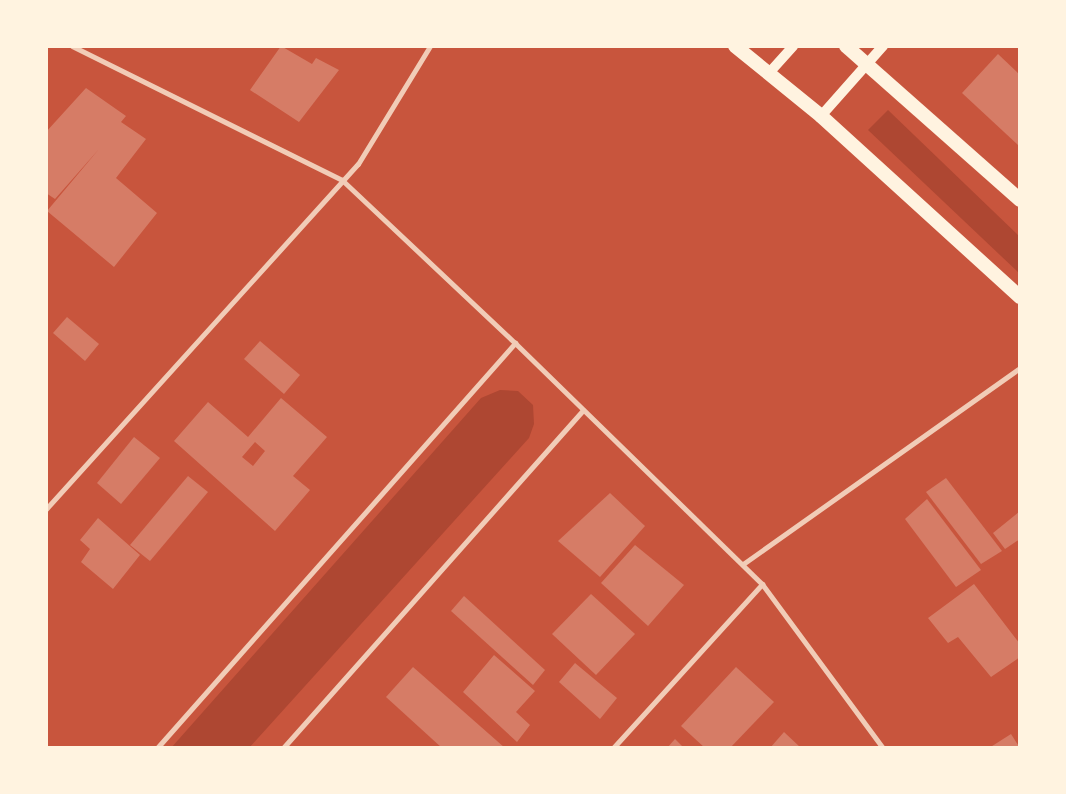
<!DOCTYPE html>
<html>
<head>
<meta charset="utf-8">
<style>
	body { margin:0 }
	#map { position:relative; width:1066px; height:794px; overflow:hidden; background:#c8553d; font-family:Arial,sans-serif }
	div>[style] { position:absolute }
	.green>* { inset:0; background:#ae4732 }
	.building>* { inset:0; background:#d67c66 }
	.minor>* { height:5px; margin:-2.5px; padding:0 2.5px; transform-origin:2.5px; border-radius:2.5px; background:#f1ccb7 }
	.secondary>* { height:10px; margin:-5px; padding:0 5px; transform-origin:5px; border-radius:5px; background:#fff3e0 }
	.trunk>* { height:14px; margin:-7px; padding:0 7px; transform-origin:7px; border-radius:7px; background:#fff3e0 }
	span { translate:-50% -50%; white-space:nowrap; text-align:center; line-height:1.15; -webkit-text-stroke:5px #fff3e0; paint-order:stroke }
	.frame { position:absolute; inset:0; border:48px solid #fff3e0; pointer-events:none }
</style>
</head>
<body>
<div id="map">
	<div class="green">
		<i style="clip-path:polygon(888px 110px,1020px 237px,1020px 274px,868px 130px)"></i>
		<i style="clip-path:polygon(500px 390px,518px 391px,533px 405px,534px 424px,529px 438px,249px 748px,171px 748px,481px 398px)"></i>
	</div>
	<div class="building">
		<i style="clip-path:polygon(281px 46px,312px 64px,316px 58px,339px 70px,299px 122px,250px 90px)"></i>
		<i style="clip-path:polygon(998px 54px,1020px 75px,1018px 145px,962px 93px)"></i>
		<i style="clip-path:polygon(86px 88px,126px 116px,121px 122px,146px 139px,116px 178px,157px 213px,114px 267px,47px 211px,99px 149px,55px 199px,46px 193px,46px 132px)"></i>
		<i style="clip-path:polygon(67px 317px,99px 344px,85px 361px,53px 333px)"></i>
		<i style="clip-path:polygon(260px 341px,300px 375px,284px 394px,244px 359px)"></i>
		<i style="clip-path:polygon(evenodd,281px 398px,327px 437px,293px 476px,310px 490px,275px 531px,174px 441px,208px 402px,248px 437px,281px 398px,255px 442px,265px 451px,253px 466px,242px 457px,255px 442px)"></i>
		<i style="clip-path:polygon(134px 437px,160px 458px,121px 504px,97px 483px)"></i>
		<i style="clip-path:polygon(188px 476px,208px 492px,150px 561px,130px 545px)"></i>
		<i style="clip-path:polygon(946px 478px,1002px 551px,981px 564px,926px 492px)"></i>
		<i style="clip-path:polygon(610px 493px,645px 526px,600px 577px,558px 541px)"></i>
		<i style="clip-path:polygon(927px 499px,981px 570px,956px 587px,905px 519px)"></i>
		<i style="clip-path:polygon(1020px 511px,1020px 539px,1005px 549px,993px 533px)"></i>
		<i style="clip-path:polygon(98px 518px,140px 555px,113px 589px,81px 562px,90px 549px,80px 540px)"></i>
		<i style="clip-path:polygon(635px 545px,684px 585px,648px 626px,601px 583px)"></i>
		<i style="clip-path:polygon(974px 584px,1020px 644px,1020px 657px,991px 677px,958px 637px,948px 643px,928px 618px)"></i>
		<i style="clip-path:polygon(591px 594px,635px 634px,596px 675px,552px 634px)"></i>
		<i style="clip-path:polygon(464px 596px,545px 670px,533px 685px,451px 611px)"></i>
		<i style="clip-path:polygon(494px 655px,535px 691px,516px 712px,530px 725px,517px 742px,463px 692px)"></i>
		<i style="clip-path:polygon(575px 663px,617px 698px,600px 719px,559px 682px)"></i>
		<i style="clip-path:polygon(413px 667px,505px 748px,442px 748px,386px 697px)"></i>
		<i style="clip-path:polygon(736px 667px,774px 702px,730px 748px,705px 748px,681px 726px)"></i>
		<i style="clip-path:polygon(784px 732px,801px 748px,770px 748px)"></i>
		<i style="clip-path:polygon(1011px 734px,1020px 748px,989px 748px)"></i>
		<i style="clip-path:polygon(675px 739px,684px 748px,667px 748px)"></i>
	</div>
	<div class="minor">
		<i style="left:72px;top:46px;width:301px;rotate:26.4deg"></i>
		<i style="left:342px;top:180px;width:238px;rotate:43.3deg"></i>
		<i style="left:515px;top:343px;width:345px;rotate:44.3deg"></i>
		<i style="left:762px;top:584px;width:204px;rotate:53.6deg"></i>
		<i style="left:46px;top:509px;width:465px;rotate:-47.9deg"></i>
		<i style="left:358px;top:164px;width:138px;rotate:-58.6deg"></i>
		<i style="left:743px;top:564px;width:339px;rotate:-35.3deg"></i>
		<i style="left:157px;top:748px;width:541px;rotate:-48.52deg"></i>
		<i style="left:283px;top:748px;width:452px;rotate:-48.4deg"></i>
		<i style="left:613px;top:748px;width:222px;rotate:-47.7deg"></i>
	</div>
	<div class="secondary">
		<i style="left:769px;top:73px;width:36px;rotate:-48deg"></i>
		<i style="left:821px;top:116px;width:94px;rotate:-48.5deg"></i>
	</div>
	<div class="trunk">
		<i style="left:735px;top:46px;width:111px;rotate:39.1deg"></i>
		<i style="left:821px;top:116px;width:269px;rotate:42.3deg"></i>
		<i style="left:846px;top:46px;width:232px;rotate:41.5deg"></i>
	</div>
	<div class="frame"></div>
</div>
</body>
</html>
